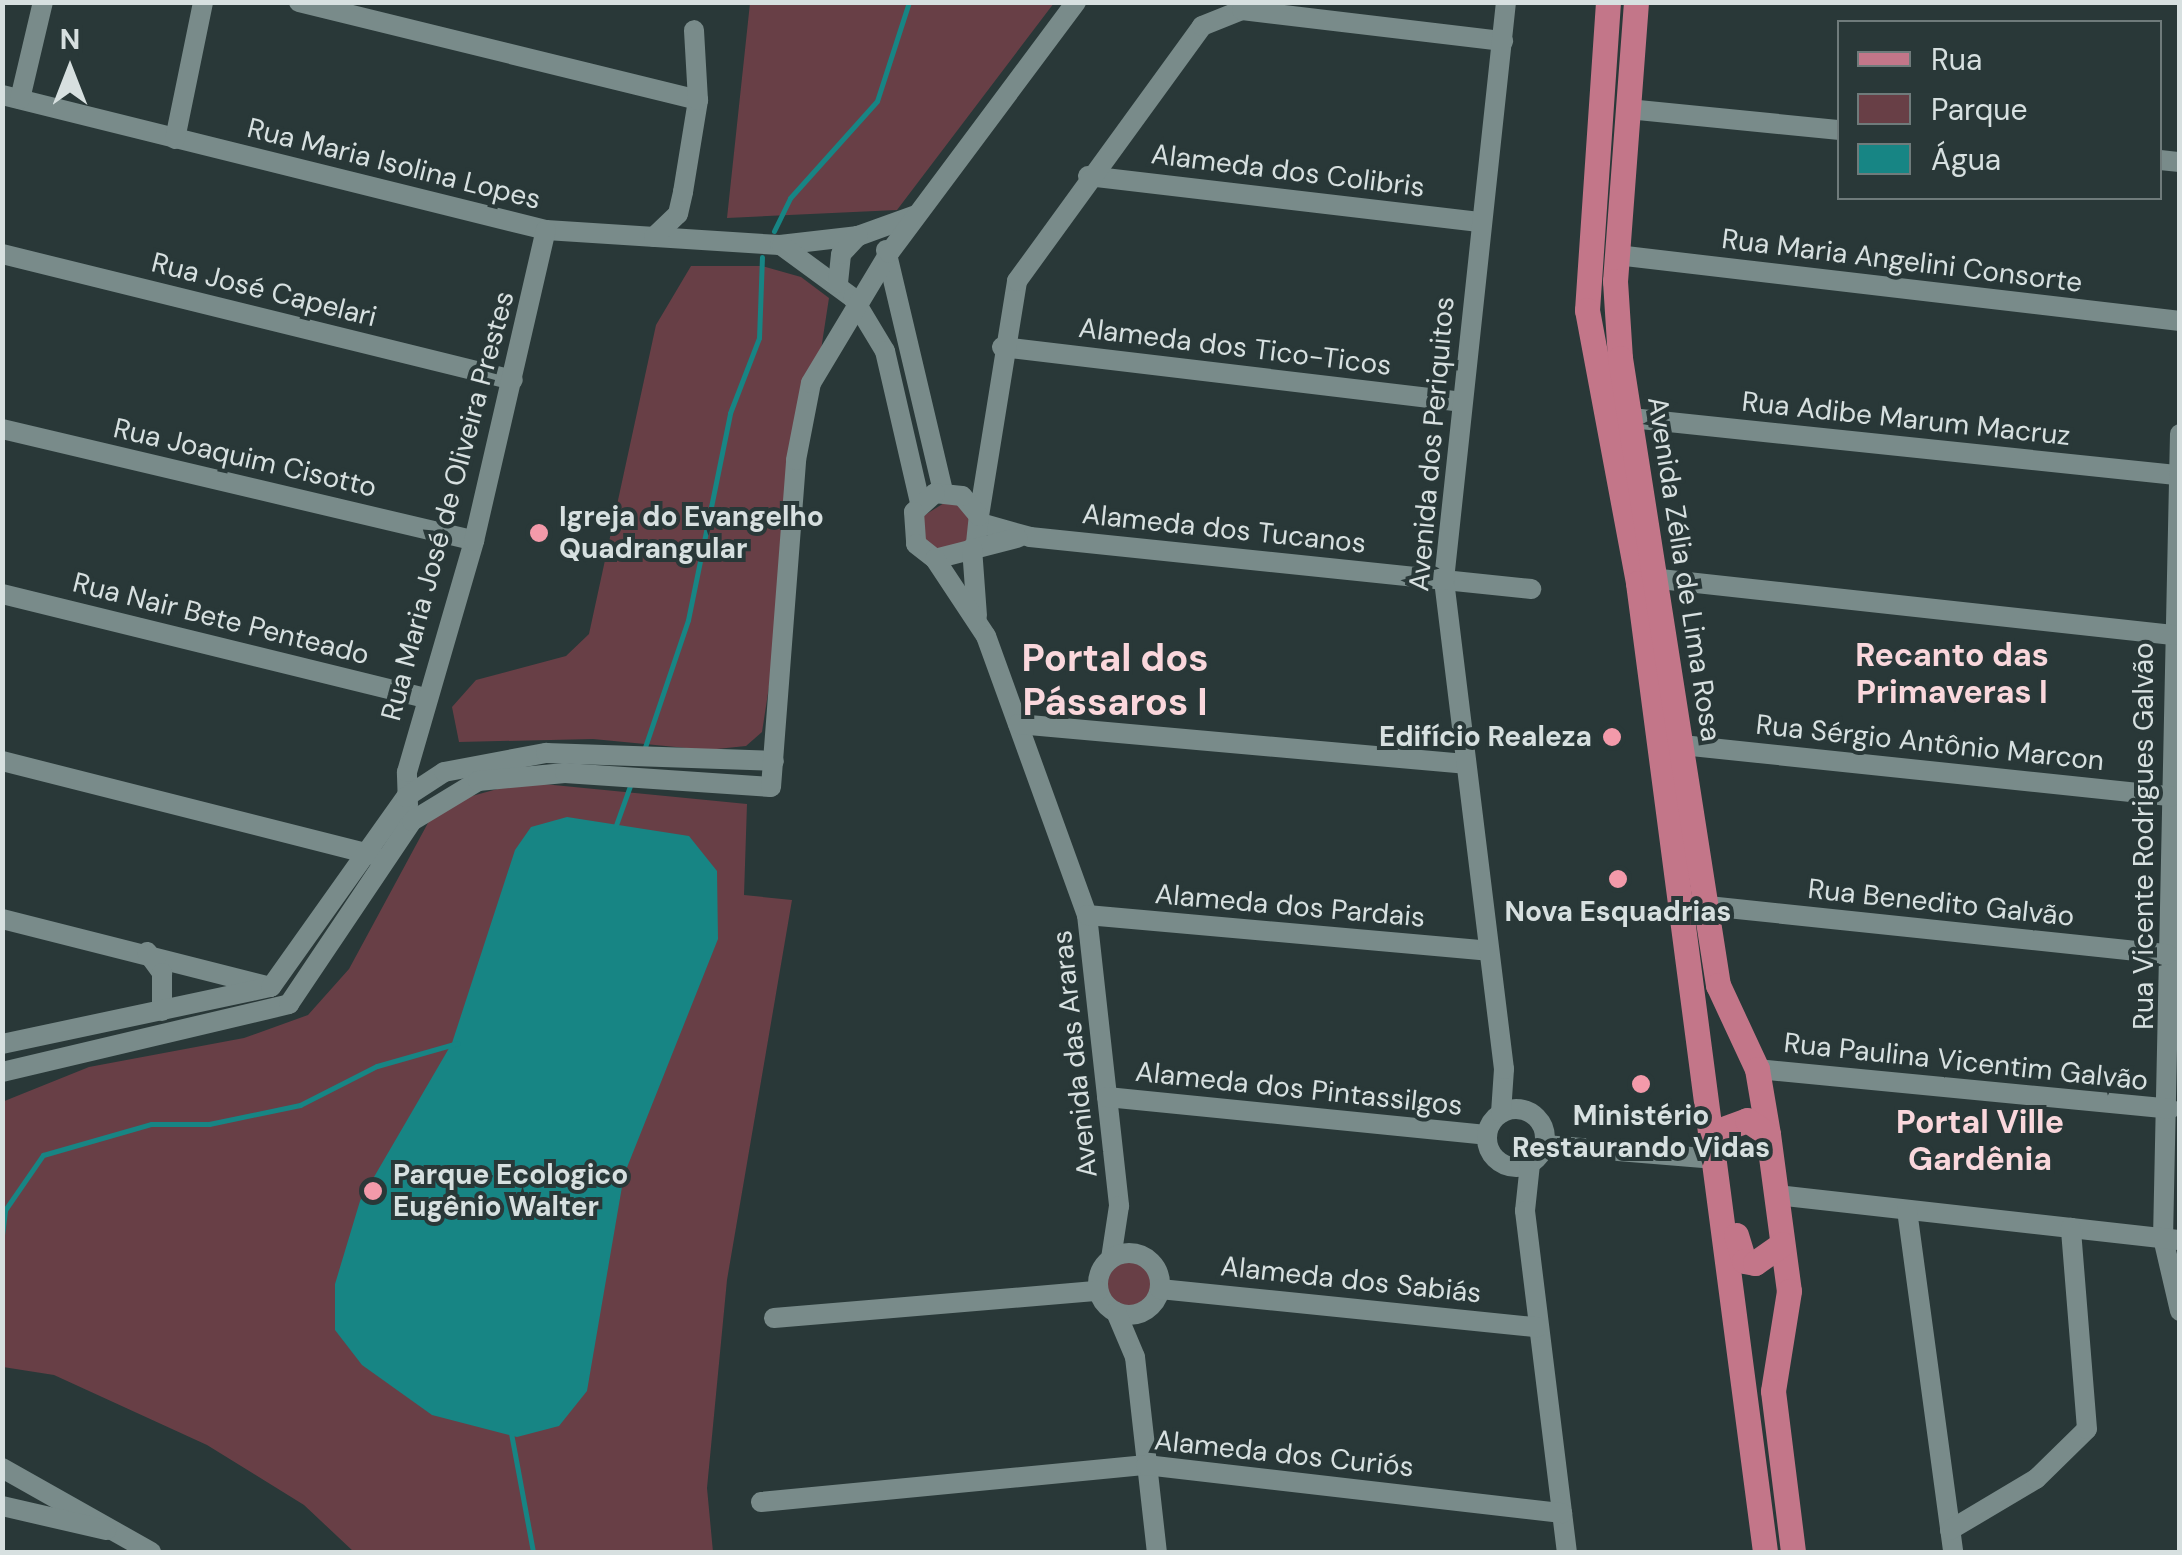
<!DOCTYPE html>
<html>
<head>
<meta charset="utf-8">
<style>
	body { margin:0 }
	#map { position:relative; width:2182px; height:1555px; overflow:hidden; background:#293838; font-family:"DM Sans",sans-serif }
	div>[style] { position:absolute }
	.green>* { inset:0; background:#683f46 }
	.round { border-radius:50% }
	.water>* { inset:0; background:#178584 }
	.stream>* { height:5px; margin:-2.5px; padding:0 2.5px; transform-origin:2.5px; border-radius:2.5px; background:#178584 }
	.minor>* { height:20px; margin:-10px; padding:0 10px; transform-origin:10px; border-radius:10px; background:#798b8a }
	.minor>.ring { margin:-10px; padding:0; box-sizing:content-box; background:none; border:20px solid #798b8a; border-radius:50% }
	.major>* { height:25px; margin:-12.5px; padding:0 12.5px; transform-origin:12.5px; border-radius:12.5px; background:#c37689 }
	.dots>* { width:28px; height:28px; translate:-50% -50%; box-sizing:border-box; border:5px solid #293838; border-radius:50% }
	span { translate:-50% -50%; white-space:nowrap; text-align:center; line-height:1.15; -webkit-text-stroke:8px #293838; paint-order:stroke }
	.street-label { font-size:28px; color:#d7e0e0 }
	.poi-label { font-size:28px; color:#d7e0e0; font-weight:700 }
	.left { translate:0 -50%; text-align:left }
	.right { translate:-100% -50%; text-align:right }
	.quarter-label { font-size:32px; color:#fad7dc; font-weight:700 }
	.district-label { font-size:38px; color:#fad7dc; font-weight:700 }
	.frame { position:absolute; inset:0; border:5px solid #d7e0e0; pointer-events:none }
	.legend { position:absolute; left:1837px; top:20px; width:325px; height:180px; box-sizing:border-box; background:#293838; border:2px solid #6f7b7b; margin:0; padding:12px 18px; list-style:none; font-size:30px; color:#d7e0e0 }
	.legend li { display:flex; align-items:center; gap:20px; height:50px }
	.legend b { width:50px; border:2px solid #6f7b7b }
	.north { position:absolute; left:20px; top:20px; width:100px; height:100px; -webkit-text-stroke:8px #293838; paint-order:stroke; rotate:0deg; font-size:28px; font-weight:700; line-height:40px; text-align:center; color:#d7e0e0 }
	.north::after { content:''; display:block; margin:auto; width:35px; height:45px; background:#d7e0e0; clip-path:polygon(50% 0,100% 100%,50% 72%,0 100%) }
</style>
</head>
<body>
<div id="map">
	<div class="green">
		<i style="clip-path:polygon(750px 3px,750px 2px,1054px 3px,897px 210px,727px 218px)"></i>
		<i style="clip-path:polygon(691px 266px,762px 266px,801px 277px,829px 298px,762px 732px,746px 746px,707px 750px,593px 739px,459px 742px,452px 707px,476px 680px,566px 656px,589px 634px,656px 325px)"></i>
		<i style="clip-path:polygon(949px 500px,971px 514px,971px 540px,950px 555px,925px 545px,920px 518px)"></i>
		<i style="clip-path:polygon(523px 782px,747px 804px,744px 895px,792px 900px,727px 1280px,707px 1488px,713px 1552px,354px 1552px,304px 1505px,207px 1445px,54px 1375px,3px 1367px,2px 1102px,89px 1067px,244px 1038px,308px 1015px,349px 969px,429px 821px,454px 801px)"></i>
		<i class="round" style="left:1104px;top:1256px;width:52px;height:52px"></i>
	</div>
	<div class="water">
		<i style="clip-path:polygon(567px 817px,689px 836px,717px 871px,718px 939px,624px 1175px,587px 1391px,559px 1426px,517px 1437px,432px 1415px,362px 1365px,335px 1330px,335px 1284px,360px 1201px,452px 1043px,515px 850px,531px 827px)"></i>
	</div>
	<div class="stream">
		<i style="left:774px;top:231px;width:37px;rotate:-64deg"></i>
		<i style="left:790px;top:198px;width:130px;rotate:-48.1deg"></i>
		<i style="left:877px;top:101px;width:104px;rotate:-72.1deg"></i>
		<i style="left:644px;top:750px;width:137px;rotate:-71.3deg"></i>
		<i style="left:688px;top:620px;width:211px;rotate:-78.5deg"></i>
		<i style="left:730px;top:413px;width:80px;rotate:-68.9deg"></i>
		<i style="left:759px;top:338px;width:81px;rotate:-87.9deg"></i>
		<i style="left:616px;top:825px;width:41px;rotate:-70.3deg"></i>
		<i style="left:2px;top:1235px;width:25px;rotate:-83deg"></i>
		<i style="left:5px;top:1210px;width:67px;rotate:-55.4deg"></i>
		<i style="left:43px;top:1155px;width:112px;rotate:-16deg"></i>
		<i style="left:151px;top:1124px;width:58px"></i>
		<i style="left:209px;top:1124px;width:93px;rotate:-11.8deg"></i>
		<i style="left:300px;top:1105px;width:86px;rotate:-26.9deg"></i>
		<i style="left:377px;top:1066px;width:84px;rotate:-15.9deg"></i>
		<i style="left:511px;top:1433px;width:121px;rotate:79.5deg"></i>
	</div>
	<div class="minor">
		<i style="left:299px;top:2px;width:411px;rotate:13.8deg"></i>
		<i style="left:2px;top:95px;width:561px;rotate:13.94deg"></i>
		<i style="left:546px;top:230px;width:234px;rotate:3.7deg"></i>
		<i style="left:780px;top:245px;width:79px;rotate:-6.6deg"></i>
		<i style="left:858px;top:236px;width:62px;rotate:-19.9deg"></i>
		<i style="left:20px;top:99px;width:100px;rotate:-76.7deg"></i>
		<i style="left:1628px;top:109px;width:213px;rotate:5.7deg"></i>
		<i style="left:175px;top:139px;width:140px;rotate:-78.4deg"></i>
		<i style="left:2160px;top:160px;width:20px;rotate:6deg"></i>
		<i style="left:1088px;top:176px;width:396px;rotate:6.7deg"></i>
		<i style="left:654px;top:237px;width:33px;rotate:-44deg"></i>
		<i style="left:678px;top:214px;width:23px;rotate:-77deg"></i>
		<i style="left:683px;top:192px;width:93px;rotate:-80.7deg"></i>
		<i style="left:698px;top:100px;width:70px;rotate:-93.3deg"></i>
		<i style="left:782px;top:246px;width:88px;rotate:36.2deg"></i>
		<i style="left:853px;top:298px;width:62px;rotate:58.9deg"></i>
		<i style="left:885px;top:351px;width:156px;rotate:77deg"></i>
		<i style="left:886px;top:250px;width:249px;rotate:76.7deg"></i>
		<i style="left:2px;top:254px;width:526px;rotate:13.85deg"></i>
		<i style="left:1617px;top:255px;width:567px;rotate:6.69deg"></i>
		<i style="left:838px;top:283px;width:29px;rotate:-84deg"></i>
		<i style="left:841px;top:254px;width:25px;rotate:-47deg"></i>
		<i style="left:1002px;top:347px;width:462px;rotate:6.8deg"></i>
		<i style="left:1631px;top:418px;width:548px;rotate:5.97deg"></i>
		<i style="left:2px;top:429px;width:485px;rotate:13.3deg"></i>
		<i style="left:2180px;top:434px;width:804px;rotate:91.21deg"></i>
		<i style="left:2163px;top:1238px;width:75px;rotate:76.9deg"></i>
		<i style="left:979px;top:516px;width:238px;rotate:-80.8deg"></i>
		<i style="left:1017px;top:281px;width:315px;rotate:-54deg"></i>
		<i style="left:1202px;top:26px;width:43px;rotate:-21.8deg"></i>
		<i style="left:1242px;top:10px;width:263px;rotate:6.8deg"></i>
		<i style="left:980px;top:523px;width:52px;rotate:15.6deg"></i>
		<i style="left:1030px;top:537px;width:504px;rotate:5.93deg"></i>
		<i style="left:976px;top:543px;width:27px;rotate:-84deg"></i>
		<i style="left:979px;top:516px;width:26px;rotate:-130deg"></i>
		<i style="left:962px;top:496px;width:27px;rotate:-174deg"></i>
		<i style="left:935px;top:493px;width:28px;rotate:138deg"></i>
		<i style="left:914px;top:512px;width:32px;rotate:86deg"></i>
		<i style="left:916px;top:544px;width:24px;rotate:38deg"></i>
		<i style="left:935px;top:559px;width:85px;rotate:-14.4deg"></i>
		<i style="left:972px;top:548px;width:68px;rotate:85.8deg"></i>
		<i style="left:935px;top:559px;width:92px;rotate:56.5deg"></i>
		<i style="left:986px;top:636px;width:297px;rotate:70.1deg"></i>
		<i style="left:1087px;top:915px;width:293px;rotate:83.7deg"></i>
		<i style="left:1119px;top:1206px;width:53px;rotate:98.7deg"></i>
		<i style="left:1660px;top:579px;width:516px;rotate:6.23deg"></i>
		<i style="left:2px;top:594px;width:438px;rotate:13.8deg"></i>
		<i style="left:1018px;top:724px;width:449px;rotate:5.1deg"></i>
		<i style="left:1682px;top:745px;width:492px;rotate:6deg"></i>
		<i style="left:2px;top:761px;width:384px;rotate:14.2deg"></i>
		<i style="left:408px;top:805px;width:33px;rotate:-92deg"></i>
		<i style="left:407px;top:772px;width:241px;rotate:-73.8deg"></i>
		<i style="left:474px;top:541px;width:319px;rotate:-77deg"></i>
		<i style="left:1708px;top:906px;width:462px;rotate:6deg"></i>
		<i style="left:1087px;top:915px;width:403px;rotate:5.1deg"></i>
		<i style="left:2px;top:919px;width:277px;rotate:14.2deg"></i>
		<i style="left:147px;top:952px;width:26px;rotate:54deg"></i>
		<i style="left:162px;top:973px;width:38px;rotate:90deg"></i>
		<i style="left:2px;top:1044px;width:275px;rotate:-12deg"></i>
		<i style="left:271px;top:987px;width:233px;rotate:-54.6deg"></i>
		<i style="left:406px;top:797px;width:45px;rotate:-33.3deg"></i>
		<i style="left:444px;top:772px;width:104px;rotate:-10.6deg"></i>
		<i style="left:546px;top:753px;width:228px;rotate:2deg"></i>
		<i style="left:1757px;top:1069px;width:415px;rotate:5.5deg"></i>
		<i style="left:2px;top:1072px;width:295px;rotate:-13.3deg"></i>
		<i style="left:289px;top:1004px;width:220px;rotate:-56.1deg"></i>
		<i style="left:412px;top:821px;width:77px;rotate:-31.2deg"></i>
		<i style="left:478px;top:781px;width:87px;rotate:-5.3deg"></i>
		<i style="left:565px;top:773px;width:206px;rotate:3.9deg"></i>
		<i style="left:771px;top:787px;width:328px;rotate:-85.6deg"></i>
		<i style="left:796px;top:460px;width:78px;rotate:-79deg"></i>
		<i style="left:811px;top:383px;width:152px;rotate:-59deg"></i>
		<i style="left:889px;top:253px;width:313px;rotate:-53.3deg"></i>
		<i style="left:1107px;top:1097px;width:381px;rotate:5.7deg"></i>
		<i class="ring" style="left:1487px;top:1109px;width:38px;height:38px"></i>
		<i style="left:1501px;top:1113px;width:44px;rotate:-86.1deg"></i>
		<i style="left:1504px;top:1069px;width:493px;rotate:-97deg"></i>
		<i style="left:1444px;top:580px;width:581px;rotate:-83.88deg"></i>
		<i style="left:1545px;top:1145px;width:171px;rotate:4.7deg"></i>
		<i style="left:1530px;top:1164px;width:47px;rotate:96.1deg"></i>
		<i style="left:1525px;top:1211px;width:344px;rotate:83deg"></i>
		<i style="left:1777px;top:1195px;width:406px;rotate:6.4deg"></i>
		<i style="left:1907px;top:1210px;width:345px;rotate:82.3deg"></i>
		<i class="ring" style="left:1098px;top:1253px;width:42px;height:42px"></i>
		<i style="left:1160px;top:1289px;width:379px;rotate:5.8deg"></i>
		<i style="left:1116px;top:1312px;width:49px;rotate:67.1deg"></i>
		<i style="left:1135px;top:1357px;width:196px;rotate:83.6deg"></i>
		<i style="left:774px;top:1318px;width:325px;rotate:-4.8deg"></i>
		<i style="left:2px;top:1468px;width:171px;rotate:29.4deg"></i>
		<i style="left:761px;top:1502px;width:387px;rotate:-5.5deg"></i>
		<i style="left:1146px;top:1465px;width:419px;rotate:6.6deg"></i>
		<i style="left:2px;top:1506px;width:107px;rotate:13deg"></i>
		<i style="left:1950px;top:1530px;width:100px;rotate:-30.7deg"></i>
		<i style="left:2036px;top:1479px;width:71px;rotate:-44.4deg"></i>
		<i style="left:2087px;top:1429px;width:202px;rotate:-94.6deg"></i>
	</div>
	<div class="major">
		<i style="left:1608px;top:2px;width:309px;rotate:93.9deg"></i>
		<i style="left:1587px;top:310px;width:278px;rotate:79.4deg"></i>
		<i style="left:1638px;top:583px;width:977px;rotate:82.53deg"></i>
		<i style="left:1636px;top:2px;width:280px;rotate:94.3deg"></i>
		<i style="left:1615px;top:281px;width:77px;rotate:86.3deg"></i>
		<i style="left:1620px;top:358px;width:635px;rotate:81.12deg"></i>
		<i style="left:1718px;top:985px;width:93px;rotate:65.1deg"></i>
		<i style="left:1757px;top:1069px;width:66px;rotate:80.4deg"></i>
		<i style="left:1768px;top:1134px;width:158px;rotate:82.4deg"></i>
		<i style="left:1789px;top:1291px;width:101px;rotate:99.1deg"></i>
		<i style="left:1773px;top:1391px;width:162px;rotate:82.9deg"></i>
		<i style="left:1712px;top:1133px;width:37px;rotate:-20deg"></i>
		<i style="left:1747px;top:1120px;width:25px;rotate:34deg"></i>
		<i style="left:1736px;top:1235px;width:27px;rotate:73deg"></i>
		<i style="left:1744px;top:1261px;width:11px;rotate:10deg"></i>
		<i style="left:1755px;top:1263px;width:33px;rotate:-35deg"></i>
	</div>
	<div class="dots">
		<i style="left:539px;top:533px;background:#f39aaa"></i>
		<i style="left:1612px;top:737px;background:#f39aaa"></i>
		<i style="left:1618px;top:879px;background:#f39aaa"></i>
		<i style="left:1641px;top:1084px;background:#f39aaa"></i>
		<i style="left:373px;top:1191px;background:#f39aaa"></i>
	</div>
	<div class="street-label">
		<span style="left:394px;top:164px;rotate:14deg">Rua Maria Isolina Lopes</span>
		<span style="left:1288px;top:171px;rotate:7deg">Alameda dos Colibris</span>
		<span style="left:1902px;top:261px;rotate:7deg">Rua Maria Angelini Consorte</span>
		<span style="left:264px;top:290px;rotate:14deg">Rua José Capelari</span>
		<span style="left:1235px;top:347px;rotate:7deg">Alameda dos Tico-Ticos</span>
		<span style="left:1906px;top:419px;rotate:6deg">Rua Adibe Marum Macruz</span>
		<span style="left:1432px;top:444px;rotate:-85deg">Avenida dos Periquitos</span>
		<span style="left:245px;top:458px;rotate:13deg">Rua Joaquim Cisotto</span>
		<span style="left:448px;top:506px;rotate:-75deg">Rua Maria José de Oliveira Prestes</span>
		<span style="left:1224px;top:529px;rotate:6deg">Alameda dos Tucanos</span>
		<span style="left:1684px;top:569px;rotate:81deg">Avenida Zélia de Lima Rosa</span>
		<span style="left:221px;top:619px;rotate:14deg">Rua Nair Bete Penteado</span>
		<span style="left:1930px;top:743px;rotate:6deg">Rua Sérgio Antônio Marcon</span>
		<span style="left:2144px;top:836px;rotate:-90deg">Rua Vicente Rodrigues Galvão</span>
		<span style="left:1941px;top:903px;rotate:6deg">Rua Benedito Galvão</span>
		<span style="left:1290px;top:906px;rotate:5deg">Alameda dos Pardais</span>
		<span style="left:1075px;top:1054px;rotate:-96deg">Avenida das Araras</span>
		<span style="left:1966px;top:1062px;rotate:6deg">Rua Paulina Vicentim Galvão</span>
		<span style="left:1299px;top:1089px;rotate:6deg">Alameda dos Pintassilgos</span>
		<span style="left:1351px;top:1280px;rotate:6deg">Alameda dos Sabiás</span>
		<span style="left:1284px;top:1454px;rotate:6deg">Alameda dos Curiós</span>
	</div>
	<div class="poi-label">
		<span class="left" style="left:559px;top:533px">Igreja do Evangelho<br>Quadrangular</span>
		<span class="right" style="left:1592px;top:737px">Edifício Realeza</span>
		<span style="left:1618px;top:912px">Nova Esquadrias</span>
		<span style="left:1641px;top:1132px">Ministério<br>Restaurando Vidas</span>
		<span class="left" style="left:393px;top:1191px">Parque Ecologico<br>Eugênio Walter</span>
	</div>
	<div class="quarter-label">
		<span style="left:1952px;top:674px">Recanto das<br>Primaveras I</span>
		<span style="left:1980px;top:1141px">Portal Ville<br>Gardênia</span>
	</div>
	<div class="district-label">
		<span style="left:1115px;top:681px">Portal dos<br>Pássaros I</span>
	</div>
	<div class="frame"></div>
	<ul class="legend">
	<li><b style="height:12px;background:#c37689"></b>Rua</li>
	<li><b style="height:28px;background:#683f46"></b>Parque</li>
	<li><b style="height:28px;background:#178584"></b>Água</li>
	</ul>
	<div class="north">N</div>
</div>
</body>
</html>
